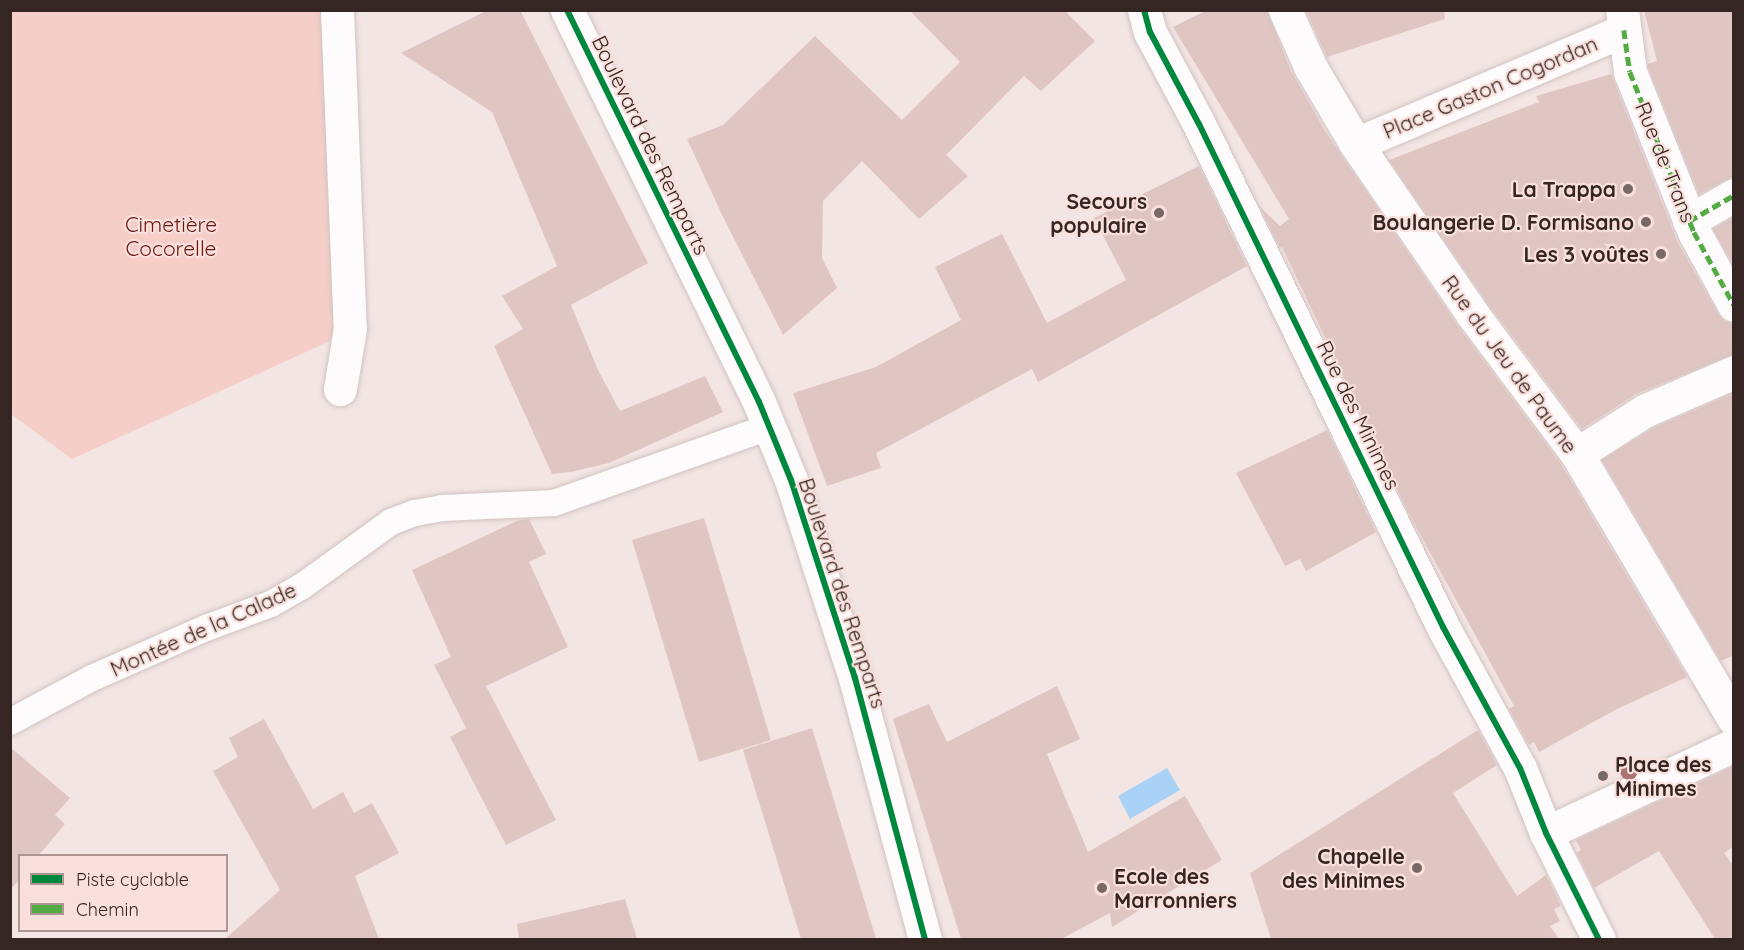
<!DOCTYPE html>
<html>
<head>
<meta charset="utf-8">
<style>
	body { margin:0 }
	#map { position:relative; width:1744px; height:950px; overflow:hidden; background:#f3e5e3; font-family:Quicksand,sans-serif }
	div>[style] { position:absolute }
	.green>* { inset:0; background:#f6cec8 }
	.water>* { inset:0; background:#aad1f6 }
	.building>* { inset:0; background:#e0c6c2 }
	.roads { filter:drop-shadow(0 0 2px #d1c3c1) drop-shadow(0 0 2px #d1c3c1) }
	.lane>* { height:26px; margin:-13px; padding:0 13px; transform-origin:13px; border-radius:13px; background:#fdfbfb }
	.street>* { height:33px; margin:-16.5px; padding:0 16.5px; transform-origin:16.5px; border-radius:16.5px; background:#fdfbfb }
	.secondary>* { height:33px; margin:-16.5px; padding:0 16.5px; transform-origin:16.5px; border-radius:16.5px; background:#fdfbfb }
	.quiet>* { height:4.5px; margin-top:-2.25px; transform-origin:0; background:repeating-linear-gradient(90deg,#54aa43 0 9px,transparent 0 13.5px) }
	.cycleway>* { height:6px; margin:-3px; padding:0 3px; transform-origin:3px; border-radius:3px; background:#00873e }
	.trees>* { width:18px; height:18px; margin:-9px; border-radius:50%; background:#aa736f }
	.dots>* { width:16px; height:16px; translate:-50% -50%; box-sizing:border-box; border:3px solid #fae0dc; border-radius:50% }
	span { translate:-50% -50%; white-space:nowrap; text-align:center; line-height:1.15; -webkit-text-stroke:4.5px #fae0dc; paint-order:stroke }
	.street-label { font-size:21px; color:#352623 }
	.poi-label { font-size:21px; color:#352623; font-weight:700 }
	.right { translate:-100% -50%; text-align:right }
	.left { translate:0 -50%; text-align:left }
	.park-label { font-size:21px; color:#6e1610 }
	.frame { position:absolute; inset:0; border:12px solid #352623; pointer-events:none }
	.legend { position:absolute; left:18px; top:854px; width:210px; height:78px; box-sizing:border-box; background:#fae0dc; border:2px solid #ab9692; margin:0; padding:8px 10px; list-style:none; font-size:18px; color:#352623 }
	.legend li { display:flex; align-items:center; gap:12px; height:30px }
	.legend b { width:30px; border:2px solid #ab9692 }
</style>
</head>
<body>
<div id="map">
	<div class="green">
		<i style="clip-path:polygon(11px 11px,323px 11px,334px 332px,330px 341px,72px 459px,11px 414px)"></i>
	</div>
	<div class="water">
		<i style="clip-path:polygon(1167px 768px,1180px 790px,1130px 819px,1118px 796px)"></i>
	</div>
	<div class="building">
		<i style="clip-path:polygon(488px 10px,520px 10px,648px 263px,571px 305px,598px 370px,620px 411px,705px 376px,723px 412px,609px 463px,571px 472px,552px 474px,494px 346px,523px 329px,502px 296px,557px 266px,492px 112px,401px 53px)"></i>
		<i style="clip-path:polygon(909px 10px,1064px 10px,1095px 41px,1041px 91px,1024px 76px,946px 155px,968px 176px,919px 219px,862px 161px,823px 201px,822px 258px,837px 288px,783px 335px,723px 217px,687px 139px,723px 125px,815px 36px,902px 120px,960px 62px)"></i>
		<i style="clip-path:polygon(1207px 10px,1267px 10px,1290px 69px,1325px 131px,1458px 326px,1561px 464px,1687px 677px,1617px 709px,1539px 752px,1534px 742px,1529px 745px,1509px 709px,1514px 706px,1409px 514px,1282px 247px,1280px 248px,1260px 207px,1280px 226px,1289px 219px,1173px 27px)"></i>
		<i style="clip-path:polygon(1306px 10px,1444px 10px,1445px 19px,1327px 57px)"></i>
		<i style="clip-path:polygon(1644px 10px,1734px 10px,1734px 176px,1699px 194px,1648px 67px,1648px 64px,1657px 61px)"></i>
		<i style="clip-path:polygon(1611px 74px,1677px 241px,1718px 314px,1724px 321px,1734px 324px,1734px 354px,1636px 394px,1582px 429px,1488px 304px,1389px 160px,1539px 102px,1536px 96px)"></i>
		<i style="clip-path:polygon(1199px 166px,1247px 266px,1038px 382px,1032px 369px,876px 453px,881px 468px,827px 486px,793px 393px,876px 367px,961px 320px,935px 267px,1002px 234px,1047px 323px,1126px 280px,1094px 218px)"></i>
		<i style="clip-path:polygon(1734px 217px,1734px 265px,1713px 229px)"></i>
		<i style="clip-path:polygon(1734px 393px,1734px 655px,1721px 661px,1602px 460px,1653px 428px)"></i>
		<i style="clip-path:polygon(1327px 430px,1376px 532px,1306px 571px,1300px 559px,1285px 566px,1236px 473px)"></i>
		<i style="clip-path:polygon(704px 518px,771px 740px,699px 762px,632px 540px)"></i>
		<i style="clip-path:polygon(529px 519px,546px 554px,529px 562px,568px 647px,486px 686px,556px 820px,506px 845px,450px 737px,466px 728px,434px 665px,451px 657px,412px 570px,519px 520px)"></i>
		<i style="clip-path:polygon(1057px 686px,1080px 739px,1047px 754px,1088px 852px,1185px 796px,1222px 860px,1112px 927px,1110px 913px,1061px 939px,961px 939px,893px 719px,929px 704px,947px 742px)"></i>
		<i style="clip-path:polygon(264px 719px,313px 809px,343px 792px,354px 813px,372px 803px,399px 853px,355px 876px,379px 939px,225px 939px,280px 890px,213px 771px,238px 757px,229px 738px)"></i>
		<i style="clip-path:polygon(812px 728px,876px 939px,801px 939px,743px 750px)"></i>
		<i style="clip-path:polygon(1478px 730px,1497px 765px,1453px 793px,1517px 896px,1546px 875px,1561px 906px,1554px 909px,1560px 921px,1550px 926px,1559px 939px,1271px 939px,1250px 873px)"></i>
		<i style="clip-path:polygon(10px 747px,70px 798px,55px 815px,65px 824px,39px 855px,20px 855px,20px 879px,10px 890px)"></i>
		<i style="clip-path:polygon(1734px 766px,1734px 846px,1724px 853px,1734px 867px,1734px 939px,1715px 939px,1659px 851px,1594px 888px,1577px 853px,1581px 850px,1576px 840px)"></i>
		<i style="clip-path:polygon(625px 899px,637px 939px,519px 939px,517px 924px)"></i>
	</div>
	<div class="roads">
		<div class="lane">
			<i style="left:10px;top:722px;width:93px;rotate:-28.2deg"></i>
			<i style="left:92px;top:678px;width:124px;rotate:-23.7deg"></i>
			<i style="left:206px;top:628px;width:69px;rotate:-20.3deg"></i>
			<i style="left:271px;top:604px;width:34px;rotate:-30deg"></i>
			<i style="left:301px;top:587px;width:111px;rotate:-35.8deg"></i>
			<i style="left:391px;top:522px;width:26px;rotate:-21deg"></i>
			<i style="left:415px;top:513px;width:27px;rotate:-10deg"></i>
			<i style="left:442px;top:508px;width:112px;rotate:-2.6deg"></i>
			<i style="left:554px;top:503px;width:228px;rotate:-19.5deg"></i>
		</div>
		<div class="street">
			<i style="left:337px;top:10px;width:318px;rotate:87.7deg"></i>
			<i style="left:350px;top:328px;width:62px;rotate:99.3deg"></i>
			<i style="left:1144px;top:10px;width:23px;rotate:75deg"></i>
			<i style="left:1150px;top:32px;width:104px;rotate:62deg"></i>
			<i style="left:1199px;top:124px;width:559px;rotate:64.12deg"></i>
			<i style="left:1443px;top:627px;width:161px;rotate:61.4deg"></i>
			<i style="left:1520px;top:768px;width:70px;rotate:68.2deg"></i>
			<i style="left:1546px;top:833px;width:119px;rotate:63.6deg"></i>
			<i style="left:1285px;top:10px;width:64px;rotate:65.9deg"></i>
			<i style="left:1311px;top:68px;width:88px;rotate:59.4deg"></i>
			<i style="left:1356px;top:144px;width:207px;rotate:55.6deg"></i>
			<i style="left:1473px;top:315px;width:174px;rotate:53.2deg"></i>
			<i style="left:1577px;top:454px;width:308px;rotate:59.4deg"></i>
			<i style="left:1622px;top:10px;width:63px;rotate:82.6deg"></i>
			<i style="left:1630px;top:72px;width:172px;rotate:68.2deg"></i>
			<i style="left:1694px;top:232px;width:83px;rotate:61.3deg"></i>
			<i style="left:1356px;top:144px;width:291px;rotate:-23deg"></i>
			<i style="left:1689px;top:221px;width:52px;rotate:-30deg"></i>
			<i style="left:1577px;top:454px;width:80px;rotate:-32.7deg"></i>
			<i style="left:1644px;top:411px;width:98px;rotate:-23.4deg"></i>
			<i style="left:1546px;top:833px;width:208px;rotate:-25.1deg"></i>
		</div>
		<div class="secondary">
			<i style="left:567px;top:10px;width:436px;rotate:63.9deg"></i>
			<i style="left:759px;top:402px;width:84px;rotate:67.7deg"></i>
			<i style="left:791px;top:480px;width:208px;rotate:72.1deg"></i>
			<i style="left:855px;top:678px;width:271px;rotate:75deg"></i>
		</div>
	</div>
	<div class="quiet">
		<i style="left:1624px;top:30px;width:42px;rotate:81.9deg"></i>
		<i style="left:1630px;top:72px;width:172px;rotate:68.2deg"></i>
		<i style="left:1694px;top:232px;width:83px;rotate:61.3deg"></i>
		<i style="left:1689px;top:221px;width:52px;rotate:-30deg"></i>
	</div>
	<div class="cycleway">
		<i style="left:567px;top:10px;width:436px;rotate:63.9deg"></i>
		<i style="left:759px;top:402px;width:84px;rotate:67.7deg"></i>
		<i style="left:791px;top:480px;width:208px;rotate:72.1deg"></i>
		<i style="left:855px;top:678px;width:271px;rotate:75deg"></i>
		<i style="left:1144px;top:10px;width:23px;rotate:75deg"></i>
		<i style="left:1150px;top:32px;width:104px;rotate:62deg"></i>
		<i style="left:1199px;top:124px;width:559px;rotate:64.12deg"></i>
		<i style="left:1443px;top:627px;width:161px;rotate:61.4deg"></i>
		<i style="left:1520px;top:768px;width:70px;rotate:68.2deg"></i>
		<i style="left:1546px;top:833px;width:119px;rotate:63.6deg"></i>
	</div>
	<div class="trees">
		<i style="left:1629px;top:771px"></i>
	</div>
	<div class="dots">
		<i style="left:1628px;top:189px;background:#786966"></i>
		<i style="left:1159px;top:213px;background:#786966"></i>
		<i style="left:1646px;top:222px;background:#786966"></i>
		<i style="left:1661px;top:254px;background:#786966"></i>
		<i style="left:1603px;top:776px;background:#786966"></i>
		<i style="left:1417px;top:868px;background:#786966"></i>
		<i style="left:1102px;top:888px;background:#786966"></i>
	</div>
	<div class="street-label">
		<span style="left:1490px;top:87px;rotate:-23deg">Place Gaston Cogordan</span>
		<span style="left:651px;top:145px;rotate:64deg">Boulevard des Remparts</span>
		<span style="left:1666px;top:162px;rotate:68deg">Rue de Trans</span>
		<span style="left:1510px;top:364px;rotate:54deg">Rue du Jeu de Paume</span>
		<span style="left:1359px;top:415px;rotate:64deg">Rue des Minimes</span>
		<span style="left:843px;top:593px;rotate:72deg">Boulevard des Remparts</span>
		<span style="left:203px;top:629px;rotate:-24deg">Montée de la Calade</span>
	</div>
	<div class="poi-label">
		<span class="right" style="left:1616px;top:189px">La Trappa</span>
		<span class="right" style="left:1147px;top:213px">Secours<br>populaire</span>
		<span class="right" style="left:1634px;top:222px">Boulangerie D. Formisano</span>
		<span class="right" style="left:1649px;top:254px">Les 3 voûtes</span>
		<span class="left" style="left:1615px;top:776px">Place des<br>Minimes</span>
		<span class="right" style="left:1405px;top:868px">Chapelle<br>des Minimes</span>
		<span class="left" style="left:1114px;top:888px">Ecole des<br>Marronniers</span>
	</div>
	<div class="park-label">
		<span style="left:171px;top:236px">Cimetière<br>Cocorelle</span>
	</div>
	<div class="frame"></div>
	<ul class="legend">
	<li><b style="height:8px;background:#00873e"></b>Piste cyclable</li>
	<li><b style="height:8px;background:#54aa43"></b>Chemin</li>
	</ul>
</div>
</body>
</html>
